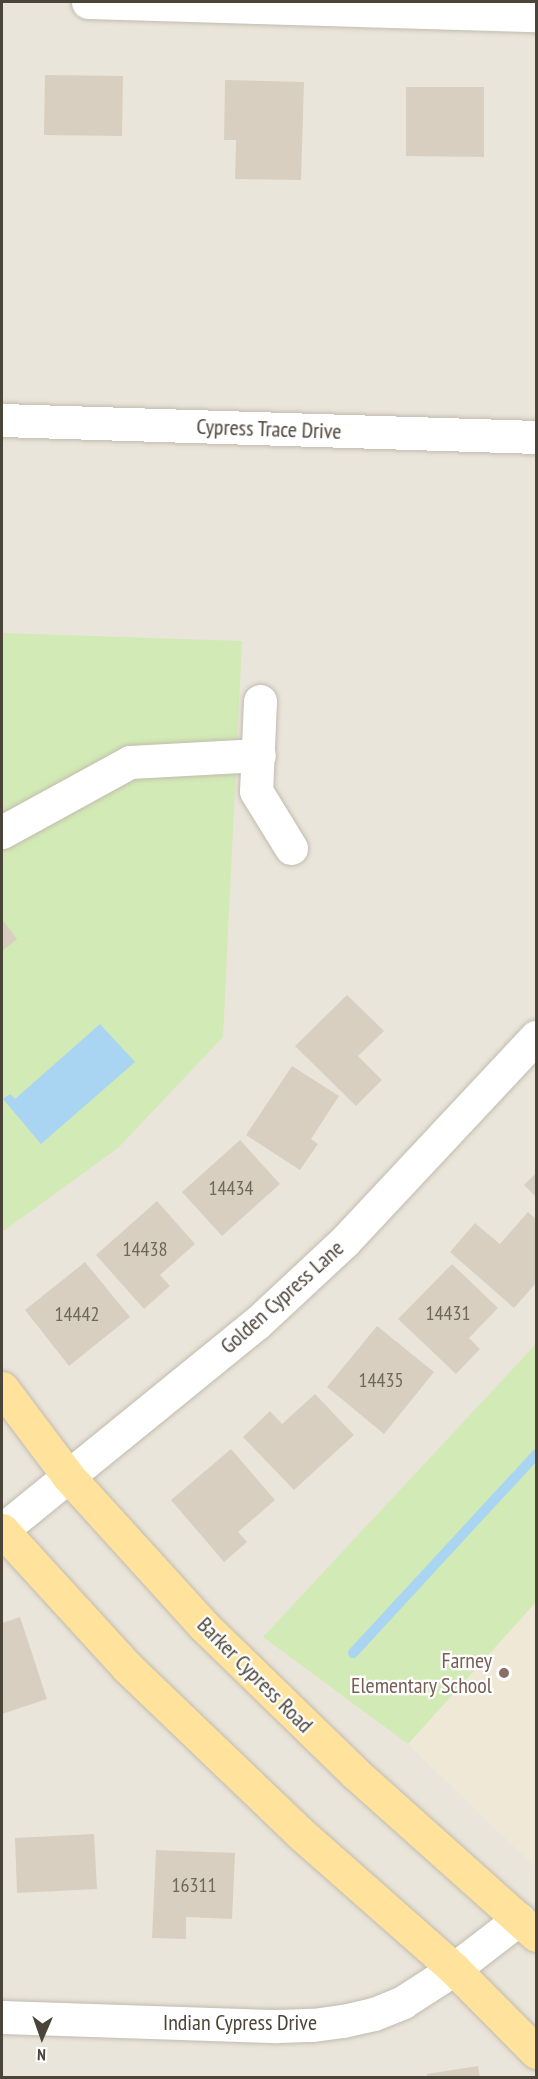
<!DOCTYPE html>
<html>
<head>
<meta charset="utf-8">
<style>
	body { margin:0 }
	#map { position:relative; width:538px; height:2079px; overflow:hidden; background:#f6f3ec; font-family:"PT Sans Narrow",sans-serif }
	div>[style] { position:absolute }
	.residential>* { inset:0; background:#eae5da }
	.education>* { inset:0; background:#efe8d6 }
	.green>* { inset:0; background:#d2eab5 }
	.water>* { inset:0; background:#a9d4f2 }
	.stream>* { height:10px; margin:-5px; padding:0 5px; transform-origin:5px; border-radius:5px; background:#a9d4f2 }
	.building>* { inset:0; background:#d8cfc1 }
	.roads { filter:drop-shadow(0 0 2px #c2bbae) drop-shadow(0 0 2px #c2bbae) }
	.minor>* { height:33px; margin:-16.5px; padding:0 16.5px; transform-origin:16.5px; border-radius:16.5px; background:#fff }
	.major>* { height:33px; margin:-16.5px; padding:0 16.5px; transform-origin:16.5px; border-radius:16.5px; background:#ffe39c }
	.dots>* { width:16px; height:16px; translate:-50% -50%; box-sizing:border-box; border:3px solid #fff; border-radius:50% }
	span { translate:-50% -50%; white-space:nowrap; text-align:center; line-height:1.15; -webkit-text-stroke:4.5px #fff; paint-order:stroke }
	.number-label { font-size:20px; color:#6e675b }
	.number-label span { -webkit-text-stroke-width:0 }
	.street-label { font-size:22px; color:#4b4439 }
	.education-label { font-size:22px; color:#785e54 }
	.right { translate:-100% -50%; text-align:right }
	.frame { position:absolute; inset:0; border:3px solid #4b4439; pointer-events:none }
	.north { position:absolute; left:12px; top:2007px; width:60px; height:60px; -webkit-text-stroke:4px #fff; paint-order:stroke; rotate:182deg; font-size:16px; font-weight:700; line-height:24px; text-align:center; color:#4b4439 }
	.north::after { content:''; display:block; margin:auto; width:21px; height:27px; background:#4b4439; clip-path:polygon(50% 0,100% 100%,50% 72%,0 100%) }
</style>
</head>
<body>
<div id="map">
	<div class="residential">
		<i style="clip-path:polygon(2px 2px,536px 2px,536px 2077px,2px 2077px)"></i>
	</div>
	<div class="education">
		<i style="clip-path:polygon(536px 1602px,536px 1868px,408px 1744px)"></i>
	</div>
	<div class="green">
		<i style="clip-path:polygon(2px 633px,242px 641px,223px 1037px,118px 1148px,2px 1232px)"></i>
		<i style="clip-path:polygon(536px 1344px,536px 1602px,408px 1744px,263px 1637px)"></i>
	</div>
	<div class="water">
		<i style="clip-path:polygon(100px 1024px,135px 1062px,41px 1144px,3px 1099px,10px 1094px,15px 1099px)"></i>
	</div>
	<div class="stream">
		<i style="left:353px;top:1653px;width:270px;rotate:-47.3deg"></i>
	</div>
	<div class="building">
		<i style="clip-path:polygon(45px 75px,123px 76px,122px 136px,44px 135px)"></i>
		<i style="clip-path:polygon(225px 80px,304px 82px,301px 180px,235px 179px,236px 140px,224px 140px)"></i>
		<i style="clip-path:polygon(406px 87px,484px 87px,484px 157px,406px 156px)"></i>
		<i style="clip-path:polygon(2px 919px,17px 939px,2px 951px)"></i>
		<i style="clip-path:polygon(347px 995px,384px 1031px,358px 1056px,382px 1080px,356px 1106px,295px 1046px)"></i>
		<i style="clip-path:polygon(292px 1066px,339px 1096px,311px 1139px,318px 1144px,300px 1170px,246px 1135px)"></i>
		<i style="clip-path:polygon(240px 1140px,280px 1184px,222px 1236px,182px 1192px)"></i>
		<i style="clip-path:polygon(536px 1173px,536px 1197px,524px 1185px)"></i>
		<i style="clip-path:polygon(157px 1201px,195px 1244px,160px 1275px,170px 1286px,144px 1309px,96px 1255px)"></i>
		<i style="clip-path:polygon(528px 1212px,536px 1219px,536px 1283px,514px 1308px,450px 1252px,475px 1223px,500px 1244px)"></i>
		<i style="clip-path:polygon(85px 1262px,130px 1317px,69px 1366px,25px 1310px)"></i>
		<i style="clip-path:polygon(452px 1264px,498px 1308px,469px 1338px,480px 1349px,456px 1374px,398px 1319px)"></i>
		<i style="clip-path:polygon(377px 1326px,434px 1372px,384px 1434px,327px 1387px)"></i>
		<i style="clip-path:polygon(315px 1394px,354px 1435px,294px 1490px,243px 1437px,270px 1411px,282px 1424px)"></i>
		<i style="clip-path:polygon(231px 1449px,275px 1500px,238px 1532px,247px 1542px,224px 1562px,171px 1500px)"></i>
		<i style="clip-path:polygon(20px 1617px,47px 1699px,2px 1714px,2px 1623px)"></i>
		<i style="clip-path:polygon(94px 1834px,97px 1889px,17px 1893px,15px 1838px)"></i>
		<i style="clip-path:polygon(156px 1850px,235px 1853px,232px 1919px,186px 1917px,186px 1939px,152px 1938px)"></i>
		<i style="clip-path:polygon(478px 2066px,480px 2078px,427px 2078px,427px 2074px)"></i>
	</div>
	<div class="roads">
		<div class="minor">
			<i style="left:88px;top:2px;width:448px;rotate:1.7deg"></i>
			<i style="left:2px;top:420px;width:534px;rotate:1.82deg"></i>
			<i style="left:260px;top:701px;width:90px;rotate:92.5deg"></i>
			<i style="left:256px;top:791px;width:67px;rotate:58.4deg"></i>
			<i style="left:2px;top:832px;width:146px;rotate:-28.7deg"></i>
			<i style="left:130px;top:762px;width:129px;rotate:-3.1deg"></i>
			<i style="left:2px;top:1530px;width:328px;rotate:-39.1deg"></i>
			<i style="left:257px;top:1323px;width:119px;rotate:-43deg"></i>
			<i style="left:344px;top:1242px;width:281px;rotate:-46.9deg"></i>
			<i style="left:2px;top:2017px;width:276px;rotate:1.9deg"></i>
			<i style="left:278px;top:2026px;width:35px;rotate:-2deg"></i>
			<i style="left:313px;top:2025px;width:30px;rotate:-8deg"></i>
			<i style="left:343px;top:2021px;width:32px;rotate:-13deg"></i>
			<i style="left:374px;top:2014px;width:31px;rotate:-22deg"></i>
			<i style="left:403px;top:2002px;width:61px;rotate:-32.9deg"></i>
			<i style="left:454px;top:1969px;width:82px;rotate:-37.6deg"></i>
		</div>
		<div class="major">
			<i style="left:2px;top:1388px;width:110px;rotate:53.1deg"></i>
			<i style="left:68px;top:1476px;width:202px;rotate:47.8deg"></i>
			<i style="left:204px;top:1626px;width:211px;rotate:44.2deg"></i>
			<i style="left:355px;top:1773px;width:243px;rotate:41.8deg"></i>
			<i style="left:2px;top:1530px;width:185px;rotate:47.6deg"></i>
			<i style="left:127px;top:1667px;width:240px;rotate:43.8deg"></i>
			<i style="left:300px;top:1833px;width:205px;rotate:41.4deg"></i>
			<i style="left:454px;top:1969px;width:117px;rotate:45.3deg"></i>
		</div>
	</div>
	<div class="dots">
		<i style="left:504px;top:1673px;background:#8d6e63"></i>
	</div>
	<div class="number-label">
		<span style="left:231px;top:1188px">14434</span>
		<span style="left:145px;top:1249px">14438</span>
		<span style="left:448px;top:1313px">14431</span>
		<span style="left:77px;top:1314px">14442</span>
		<span style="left:381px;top:1380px">14435</span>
		<span style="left:194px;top:1885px">16311</span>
	</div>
	<div class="street-label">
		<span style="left:269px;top:429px;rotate:2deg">Cypress Trace Drive</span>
		<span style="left:282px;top:1297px;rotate:-42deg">Golden Cypress Lane</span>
		<span style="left:255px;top:1675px;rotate:45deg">Barker Cypress Road</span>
		<span style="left:240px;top:2023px">Indian Cypress Drive</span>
	</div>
	<div class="education-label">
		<span class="right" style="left:492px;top:1673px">Farney<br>Elementary School</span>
	</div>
	<div class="frame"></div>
	<div class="north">N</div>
</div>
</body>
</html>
